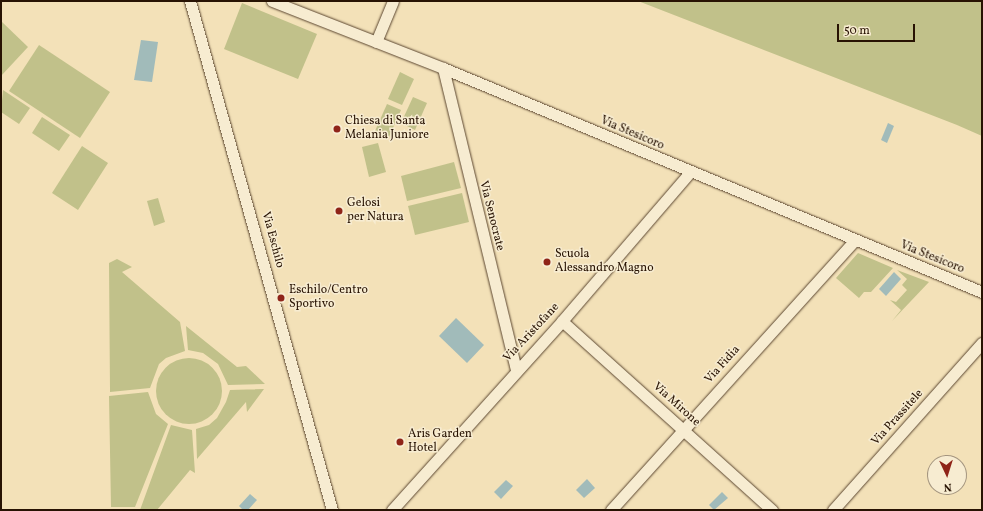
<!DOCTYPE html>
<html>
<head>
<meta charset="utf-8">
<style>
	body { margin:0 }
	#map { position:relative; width:983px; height:511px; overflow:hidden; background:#f3e1b8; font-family:Vollkorn,serif }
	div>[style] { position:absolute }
	.green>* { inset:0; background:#c1c18a }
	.round { border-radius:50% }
	.water>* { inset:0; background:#a1bbba }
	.roads { filter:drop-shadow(0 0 1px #5b4630) drop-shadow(0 0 1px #5b4630) }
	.minor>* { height:11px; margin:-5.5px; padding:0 5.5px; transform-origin:5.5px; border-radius:5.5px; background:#f7ecd1 }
	.dots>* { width:11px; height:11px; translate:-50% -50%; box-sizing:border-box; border:2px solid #f7ecd1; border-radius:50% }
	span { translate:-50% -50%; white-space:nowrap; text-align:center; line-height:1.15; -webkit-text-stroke:3px #f7ecd1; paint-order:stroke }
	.poi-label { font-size:12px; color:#281303 }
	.left { translate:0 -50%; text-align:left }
	.street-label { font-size:12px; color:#281303 }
	.frame { position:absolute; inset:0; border:2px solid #281303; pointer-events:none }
	.north { position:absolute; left:927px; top:455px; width:40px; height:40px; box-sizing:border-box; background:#f7ecd1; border:1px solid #a4957f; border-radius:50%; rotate:176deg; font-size:11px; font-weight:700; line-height:16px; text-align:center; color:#281303 }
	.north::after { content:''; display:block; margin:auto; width:14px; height:18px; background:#8f2418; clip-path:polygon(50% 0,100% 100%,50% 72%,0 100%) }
	.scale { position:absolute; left:837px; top:24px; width:78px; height:18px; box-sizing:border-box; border:2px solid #281303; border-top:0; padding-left:5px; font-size:12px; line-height:14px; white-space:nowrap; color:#281303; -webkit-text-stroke:3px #f7ecd1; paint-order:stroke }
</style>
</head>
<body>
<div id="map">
	<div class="green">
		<i style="clip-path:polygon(638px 1px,982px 1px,982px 136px,957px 125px)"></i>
		<i style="clip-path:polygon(242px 3px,317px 34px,298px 79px,224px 49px)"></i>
		<i style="clip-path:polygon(1px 21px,28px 47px,1px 76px)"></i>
		<i style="clip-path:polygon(39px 45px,110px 92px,80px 138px,9px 91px)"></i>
		<i style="clip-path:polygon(400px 72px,414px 79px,402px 105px,388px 99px)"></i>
		<i style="clip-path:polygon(3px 90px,30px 108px,19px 124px,1px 112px)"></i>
		<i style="clip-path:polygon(413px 97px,427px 103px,415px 130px,401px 123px)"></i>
		<i style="clip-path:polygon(387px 104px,401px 110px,389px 137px,375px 131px)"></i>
		<i style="clip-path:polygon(42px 117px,70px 135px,59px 151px,32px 133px)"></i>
		<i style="clip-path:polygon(378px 143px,386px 172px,369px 177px,362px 147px)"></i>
		<i style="clip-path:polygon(82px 146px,108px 163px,78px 210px,52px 193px)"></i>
		<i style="clip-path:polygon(454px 162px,461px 188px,407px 201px,401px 176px)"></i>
		<i style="clip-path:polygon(462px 193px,469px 222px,415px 235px,408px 206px)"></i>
		<i style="clip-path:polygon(158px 198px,165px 222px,154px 226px,147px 201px)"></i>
		<i style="clip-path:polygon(858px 253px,893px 268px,871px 292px,864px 292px,859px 298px,836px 278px)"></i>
		<i style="clip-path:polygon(117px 259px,132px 267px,122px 272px,180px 322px,185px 351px,166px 358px,159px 364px,150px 388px,110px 392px,109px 263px)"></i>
		<i style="clip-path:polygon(897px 270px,929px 282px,892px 321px,901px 310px,890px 300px,896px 302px,907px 290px,902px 285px,907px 279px)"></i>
		<i style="clip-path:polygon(186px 326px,237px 367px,246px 366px,265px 384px,228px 385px,218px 364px,203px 353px,188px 350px)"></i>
		<i class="round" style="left:156px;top:358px;width:66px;height:66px"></i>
		<i style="clip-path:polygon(264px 389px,247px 412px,246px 402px,197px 459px,196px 429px,209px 425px,217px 418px,226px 402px,230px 390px)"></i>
		<i style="clip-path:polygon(148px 392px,156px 414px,168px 424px,135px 507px,111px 507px,109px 396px)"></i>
		<i style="clip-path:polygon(171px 425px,192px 430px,195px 473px,190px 470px,157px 510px,140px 510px)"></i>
	</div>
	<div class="water">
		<i style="clip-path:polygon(141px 40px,158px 42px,152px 82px,134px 80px)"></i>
		<i style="clip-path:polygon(888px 123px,894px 126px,887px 143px,881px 140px)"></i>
		<i style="clip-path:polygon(894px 272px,901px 279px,886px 296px,879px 289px)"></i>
		<i style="clip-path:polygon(456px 318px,484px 345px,467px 363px,439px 336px)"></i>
		<i style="clip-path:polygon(587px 479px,595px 488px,584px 498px,576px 490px)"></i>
		<i style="clip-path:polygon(506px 480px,513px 486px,501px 499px,494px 492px)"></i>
		<i style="clip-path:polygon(722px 492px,728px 498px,714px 510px,709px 505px)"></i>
		<i style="clip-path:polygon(250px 494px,257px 500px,248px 510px,243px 510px,239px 506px)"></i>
	</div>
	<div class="roads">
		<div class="minor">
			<i style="left:190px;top:1px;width:528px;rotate:74.41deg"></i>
			<i style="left:272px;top:1px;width:184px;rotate:21.4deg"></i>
			<i style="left:443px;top:68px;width:584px;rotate:22.57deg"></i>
			<i style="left:376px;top:42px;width:44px;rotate:-67.5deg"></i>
			<i style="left:443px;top:68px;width:310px;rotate:76.4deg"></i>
			<i style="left:562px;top:321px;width:283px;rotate:42deg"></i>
			<i style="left:392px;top:510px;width:254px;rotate:-48deg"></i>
			<i style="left:562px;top:321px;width:196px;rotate:-49.3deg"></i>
			<i style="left:611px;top:510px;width:364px;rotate:-47.9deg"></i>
			<i style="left:833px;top:510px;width:224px;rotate:-48.3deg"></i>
		</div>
	</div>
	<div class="dots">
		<i style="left:337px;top:129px;background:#8f2418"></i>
		<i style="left:339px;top:211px;background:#8f2418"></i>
		<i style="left:547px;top:262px;background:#8f2418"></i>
		<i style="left:281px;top:298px;background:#8f2418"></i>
		<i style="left:400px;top:442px;background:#8f2418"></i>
	</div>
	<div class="poi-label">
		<span class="left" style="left:345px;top:129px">Chiesa di Santa<br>Melania Juniore</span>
		<span class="left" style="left:347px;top:211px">Gelosi<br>per Natura</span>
		<span class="left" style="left:555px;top:262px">Scuola<br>Alessandro Magno</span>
		<span class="left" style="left:289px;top:298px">Eschilo/Centro<br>Sportivo</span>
		<span class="left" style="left:408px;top:442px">Aris Garden<br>Hotel</span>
	</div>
	<div class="street-label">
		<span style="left:632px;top:134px;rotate:23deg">Via Stesicoro</span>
		<span style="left:491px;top:216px;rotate:76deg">Via Senocrate</span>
		<span style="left:272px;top:240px;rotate:75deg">Via Eschilo</span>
		<span style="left:932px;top:258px;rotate:22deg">Via Stesicoro</span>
		<span style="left:532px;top:333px;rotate:-47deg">Via Aristofane</span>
		<span style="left:723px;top:365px;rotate:-48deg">Via Fidia</span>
		<span style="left:676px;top:405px;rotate:42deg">Via Mirone</span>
		<span style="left:898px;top:418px;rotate:-48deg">Via Prassitele</span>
	</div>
	<div class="frame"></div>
	<div class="north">N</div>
	<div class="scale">50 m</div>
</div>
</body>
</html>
